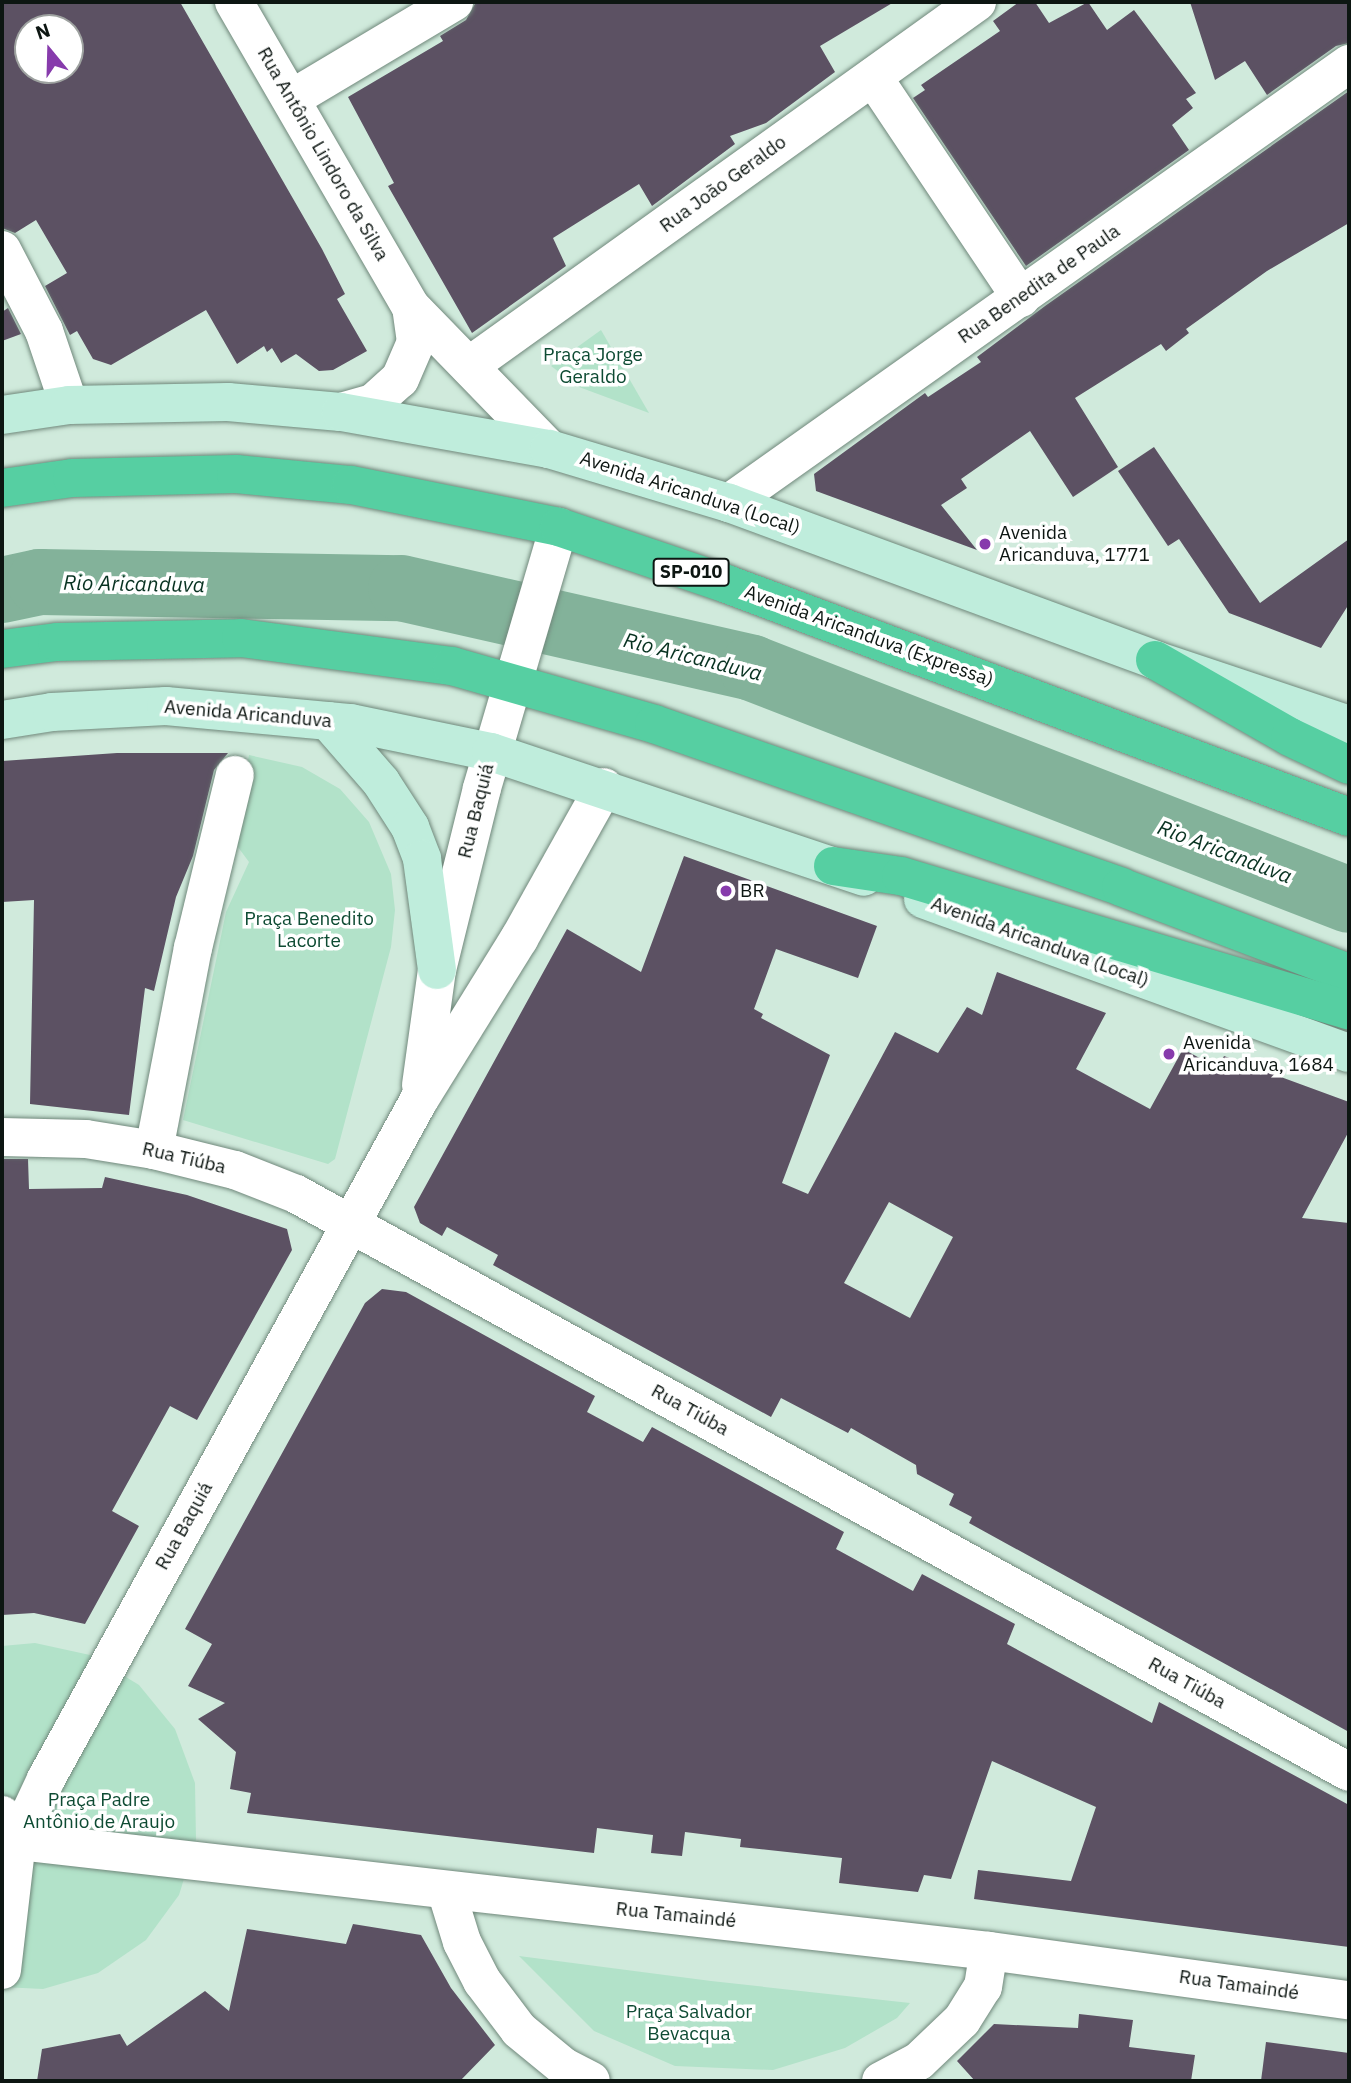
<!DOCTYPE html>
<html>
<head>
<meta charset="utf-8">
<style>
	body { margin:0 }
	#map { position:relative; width:1351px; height:2083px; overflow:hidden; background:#d0eadc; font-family:"IBM Plex Sans",sans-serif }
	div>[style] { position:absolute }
	.green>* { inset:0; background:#b2e2c9 }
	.river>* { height:66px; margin:-33px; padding:0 33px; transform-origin:33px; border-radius:33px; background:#83b29a }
	.building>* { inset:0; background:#5c5163 }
	.roads { filter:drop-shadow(0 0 2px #70887b) drop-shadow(0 0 2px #70887b) }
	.minor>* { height:38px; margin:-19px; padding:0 19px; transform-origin:19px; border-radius:19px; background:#fff }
	.tertiary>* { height:38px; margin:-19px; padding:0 19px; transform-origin:19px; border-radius:19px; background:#fff }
	.secondary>* { height:38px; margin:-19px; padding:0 19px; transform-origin:19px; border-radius:19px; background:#bfeddc }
	.trunk>* { height:38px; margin:-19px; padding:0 19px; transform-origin:19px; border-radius:19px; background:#56cfa2 }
	.dots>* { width:19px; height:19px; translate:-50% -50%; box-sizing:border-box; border:4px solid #fff; border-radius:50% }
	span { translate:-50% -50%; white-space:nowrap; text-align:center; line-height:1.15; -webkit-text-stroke:7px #fff; paint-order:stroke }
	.shield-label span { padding:2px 5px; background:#fff; border:2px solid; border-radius:5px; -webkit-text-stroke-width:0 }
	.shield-label { font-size:18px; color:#0d1612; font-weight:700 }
	.street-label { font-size:19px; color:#0d1612 }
	.park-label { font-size:19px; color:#0e4b33 }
	.poi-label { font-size:19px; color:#0d1612 }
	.left { translate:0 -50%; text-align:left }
	.water-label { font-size:21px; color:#083221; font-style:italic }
	.frame { position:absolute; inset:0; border:4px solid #0d1612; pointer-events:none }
	.north { position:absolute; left:14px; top:14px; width:70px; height:70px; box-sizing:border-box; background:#fff; border:2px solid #9ea2a0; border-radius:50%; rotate:341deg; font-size:19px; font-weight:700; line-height:28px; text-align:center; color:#0d1612 }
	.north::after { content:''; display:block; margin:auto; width:24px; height:32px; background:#873bac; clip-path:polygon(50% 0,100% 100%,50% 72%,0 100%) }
</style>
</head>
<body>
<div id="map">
	<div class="green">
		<i style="clip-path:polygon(601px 330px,649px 413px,579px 387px,551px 366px)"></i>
		<i style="clip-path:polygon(249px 755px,302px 767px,340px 789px,369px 822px,391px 874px,395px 910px,391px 947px,335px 1159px,328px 1164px,183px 1120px,226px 912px,249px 862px,232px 839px)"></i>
		<i style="clip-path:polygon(35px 1643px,90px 1655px,139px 1685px,175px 1729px,195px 1783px,196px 1840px,179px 1895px,146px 1940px,98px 1973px,43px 1989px,2px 1987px,2px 1646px)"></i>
		<i style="clip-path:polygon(519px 1956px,711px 1981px,910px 2003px,897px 2018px,845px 2048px,773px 2070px,675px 2066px,594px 2031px)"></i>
	</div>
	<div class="river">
		<i style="left:2px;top:590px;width:39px;rotate:-12deg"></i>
		<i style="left:40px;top:582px;width:361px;rotate:1deg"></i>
		<i style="left:401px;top:588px;width:360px;rotate:12.8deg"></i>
		<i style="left:752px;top:668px;width:640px;rotate:21.24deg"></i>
	</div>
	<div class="building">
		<i style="clip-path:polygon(evenodd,2px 2px,180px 2px,322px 249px,345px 294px,337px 299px,367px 351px,333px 370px,319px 371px,296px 354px,281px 363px,272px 348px,267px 352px,264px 346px,237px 364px,206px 310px,111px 365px,93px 359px,77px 331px,70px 335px,45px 286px,67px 273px,36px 220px,15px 233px,2px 228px,2px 2px,28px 28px,70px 28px,70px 70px,28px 70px,28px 28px)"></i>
		<i style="clip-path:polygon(476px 2px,894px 2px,820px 46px,835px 72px,766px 123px,730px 136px,735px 144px,652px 206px,639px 184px,553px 238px,566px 266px,472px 333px,388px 186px,394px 183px,348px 97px,443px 41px,440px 36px,466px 20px)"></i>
		<i style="clip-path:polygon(1019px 2px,1035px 2px,1049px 23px,1088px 2px,1107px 30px,1134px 10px,1196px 93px,1186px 99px,1193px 108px,1172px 125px,1189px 150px,1026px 266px,913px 98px,925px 90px,921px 85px,1000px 31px,993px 21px)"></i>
		<i style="clip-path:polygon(1190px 2px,1349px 2px,1349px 43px,1336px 46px,1267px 95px,1245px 61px,1215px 80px)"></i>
		<i style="clip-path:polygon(1349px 91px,1349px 223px,1267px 271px,1186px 329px,1189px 333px,1166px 351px,1161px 344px,1075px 398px,1118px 467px,1073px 497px,1030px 431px,961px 479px,967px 488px,941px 505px,977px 550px,816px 491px,814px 474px,925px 393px,928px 397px,981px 362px,977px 357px,1045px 306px)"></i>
		<i style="clip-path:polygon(8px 308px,21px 334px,2px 341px,2px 312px)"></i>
		<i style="clip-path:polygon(1154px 447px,1260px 603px,1349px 539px,1349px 604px,1321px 648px,1229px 613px,1179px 539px,1168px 546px,1118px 471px)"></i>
		<i style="clip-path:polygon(117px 753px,228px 753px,214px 770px,193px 856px,176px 897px,154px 991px,145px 988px,129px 1115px,30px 1104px,34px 900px,2px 902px,2px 761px)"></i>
		<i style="clip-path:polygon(evenodd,684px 856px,877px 926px,858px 978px,776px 949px,754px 1009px,763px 1014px,761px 1018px,830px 1055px,782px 1183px,808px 1194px,895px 1032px,938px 1053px,967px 1007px,982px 1015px,997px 972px,1106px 1013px,1076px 1069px,1150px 1109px,1183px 1049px,1218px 1068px,1224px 1056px,1349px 1102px,1349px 1131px,1302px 1218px,1349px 1223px,1349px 1732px,969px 1523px,972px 1517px,949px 1505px,954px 1494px,917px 1474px,916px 1465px,851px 1428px,848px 1433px,781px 1398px,771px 1417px,493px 1265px,498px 1255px,447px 1227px,442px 1236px,420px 1223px,414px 1207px,567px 929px,641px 972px,684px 856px,889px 1202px,953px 1237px,910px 1318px,844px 1283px,889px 1202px)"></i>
		<i style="clip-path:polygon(2px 1159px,28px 1159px,29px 1189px,102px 1188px,105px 1177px,187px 1195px,287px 1229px,292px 1250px,197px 1420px,170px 1406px,112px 1511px,139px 1526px,85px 1624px,34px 1613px,2px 1615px)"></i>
		<i style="clip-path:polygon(382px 1289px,406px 1292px,595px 1396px,587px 1412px,643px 1442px,652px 1427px,844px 1532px,836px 1549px,913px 1591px,922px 1574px,1015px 1624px,1007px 1644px,1152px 1723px,1159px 1702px,1349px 1805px,1349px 1947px,974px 1899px,978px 1870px,1071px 1881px,1096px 1807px,992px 1761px,951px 1879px,924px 1875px,918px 1892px,839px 1883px,842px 1858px,740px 1847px,741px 1839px,685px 1832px,682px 1856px,651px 1853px,653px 1835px,597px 1828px,594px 1853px,247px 1813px,251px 1793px,230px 1789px,236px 1752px,198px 1719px,225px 1703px,188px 1686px,212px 1644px,185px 1629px,365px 1303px)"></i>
		<i style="clip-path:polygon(353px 1924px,421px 1935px,451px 1988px,495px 2045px,460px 2081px,37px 2081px,42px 2049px,120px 2034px,127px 2046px,205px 1991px,229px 2011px,247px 1929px,346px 1944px)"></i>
		<i style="clip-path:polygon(1079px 2014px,1133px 2020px,1129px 2047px,1195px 2055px,1191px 2081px,975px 2081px,957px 2061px,994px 2024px,1078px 2028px)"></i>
		<i style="clip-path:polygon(1266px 2042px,1349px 2053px,1349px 2081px,1261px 2081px)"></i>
	</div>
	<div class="roads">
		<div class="minor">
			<i style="left:234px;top:2px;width:353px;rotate:59.9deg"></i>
			<i style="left:411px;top:307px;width:198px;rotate:45.8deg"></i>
			<i style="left:873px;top:77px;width:266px;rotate:56.2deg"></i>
			<i style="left:291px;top:99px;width:190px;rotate:-30.8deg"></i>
			<i style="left:2px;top:250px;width:91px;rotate:62.6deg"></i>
			<i style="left:44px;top:331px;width:78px;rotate:71.3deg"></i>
			<i style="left:469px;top:366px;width:625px;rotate:-35.62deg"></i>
			<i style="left:341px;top:412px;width:33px;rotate:-16deg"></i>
			<i style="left:373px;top:403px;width:36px;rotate:-42deg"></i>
			<i style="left:400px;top:379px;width:40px;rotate:-66.6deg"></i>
			<i style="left:416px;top:342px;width:35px;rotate:-98deg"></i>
			<i style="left:729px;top:503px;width:760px;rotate:-35.3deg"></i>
			<i style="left:2px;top:1137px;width:84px;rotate:1.4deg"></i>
			<i style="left:86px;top:1139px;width:69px;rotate:9.2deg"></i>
			<i style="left:154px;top:1150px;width:83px;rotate:13.9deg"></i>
			<i style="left:235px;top:1170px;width:66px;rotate:21.5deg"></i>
			<i style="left:296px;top:1194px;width:1201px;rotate:28.76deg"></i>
			<i style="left:154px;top:1150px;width:206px;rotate:-79.1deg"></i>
			<i style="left:193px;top:948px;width:178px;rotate:-76.4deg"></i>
			<i style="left:2px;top:1815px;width:30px;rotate:60deg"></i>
			<i style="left:446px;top:1890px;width:54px;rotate:72.9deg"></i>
			<i style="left:462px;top:1942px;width:44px;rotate:62.9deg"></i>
			<i style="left:482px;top:1981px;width:61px;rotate:52.9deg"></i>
			<i style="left:519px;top:2030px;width:58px;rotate:39.4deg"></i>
			<i style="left:564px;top:2067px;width:30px;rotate:27deg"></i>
			<i style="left:881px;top:2081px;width:43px;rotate:-27.8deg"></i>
			<i style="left:919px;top:2061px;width:59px;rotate:-43.6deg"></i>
			<i style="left:962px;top:2020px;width:39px;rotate:-58deg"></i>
			<i style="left:983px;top:1987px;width:36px;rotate:-81deg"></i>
		</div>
		<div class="tertiary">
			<i style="left:421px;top:1085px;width:116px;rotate:-82.1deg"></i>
			<i style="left:437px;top:970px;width:187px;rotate:-76.1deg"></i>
			<i style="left:482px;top:788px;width:272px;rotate:-73.6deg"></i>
			<i style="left:2px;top:1839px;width:993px;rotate:6.47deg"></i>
			<i style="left:989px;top:1951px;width:363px;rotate:7.8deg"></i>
			<i style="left:2px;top:1970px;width:130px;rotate:-83.4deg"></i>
			<i style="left:17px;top:1841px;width:68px;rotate:-64.9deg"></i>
			<i style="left:46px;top:1779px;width:775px;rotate:-61.22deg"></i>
			<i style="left:419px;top:1100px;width:190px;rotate:-58.2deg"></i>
			<i style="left:519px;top:939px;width:174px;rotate:-60.8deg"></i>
		</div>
		<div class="secondary">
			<i style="left:2px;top:415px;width:68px;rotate:-8.5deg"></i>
			<i style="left:69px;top:405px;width:159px;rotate:-1.1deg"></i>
			<i style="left:228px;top:402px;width:113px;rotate:5.1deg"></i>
			<i style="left:341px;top:412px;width:211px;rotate:10.1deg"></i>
			<i style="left:549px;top:449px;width:188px;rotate:16.7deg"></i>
			<i style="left:729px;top:503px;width:454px;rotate:20.2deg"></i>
			<i style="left:1155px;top:660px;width:205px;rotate:18.5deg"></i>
			<i style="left:2px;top:720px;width:51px;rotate:-9.1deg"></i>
			<i style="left:52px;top:712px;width:114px;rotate:-3deg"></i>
			<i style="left:166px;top:706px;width:186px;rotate:5.3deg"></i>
			<i style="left:351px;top:723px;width:143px;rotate:11.7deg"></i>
			<i style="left:491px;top:752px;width:393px;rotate:18.5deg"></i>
			<i style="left:328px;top:721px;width:81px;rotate:49deg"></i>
			<i style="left:381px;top:782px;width:54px;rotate:57.2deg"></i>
			<i style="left:410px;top:827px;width:34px;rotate:69deg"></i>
			<i style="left:422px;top:859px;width:112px;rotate:82.3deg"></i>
			<i style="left:923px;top:899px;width:453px;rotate:19.9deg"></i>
		</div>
		<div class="trunk">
			<i style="left:2px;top:488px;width:71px;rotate:-8.1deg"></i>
			<i style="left:72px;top:478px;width:164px;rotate:-1.4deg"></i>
			<i style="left:236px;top:474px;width:116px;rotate:5.5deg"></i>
			<i style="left:351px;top:485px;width:212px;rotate:11.4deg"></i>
			<i style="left:559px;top:527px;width:174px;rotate:18.7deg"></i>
			<i style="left:724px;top:583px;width:667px;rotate:20.53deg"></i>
			<i style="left:2px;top:649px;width:55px;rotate:-7.3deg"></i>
			<i style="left:57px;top:642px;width:184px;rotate:-1.2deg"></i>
			<i style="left:241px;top:638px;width:213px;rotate:7.6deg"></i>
			<i style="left:452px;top:666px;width:210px;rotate:16deg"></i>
			<i style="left:654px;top:724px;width:495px;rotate:19.2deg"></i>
			<i style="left:1121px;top:887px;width:244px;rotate:20.7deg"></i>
			<i style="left:1155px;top:660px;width:155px;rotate:29.7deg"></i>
			<i style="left:1290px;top:737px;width:65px;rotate:25.4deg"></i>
			<i style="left:833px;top:866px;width:69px;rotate:8.4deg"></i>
			<i style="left:901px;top:876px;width:468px;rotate:16.7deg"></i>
		</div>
	</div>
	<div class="dots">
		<i style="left:985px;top:544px;background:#873bac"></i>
		<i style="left:726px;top:891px;background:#873bac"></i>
		<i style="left:1169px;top:1054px;background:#873bac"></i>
	</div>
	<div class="shield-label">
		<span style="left:691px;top:572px">SP-010</span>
	</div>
	<div class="street-label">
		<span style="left:323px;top:154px;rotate:60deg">Rua Antônio Lindoro da Silva</span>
		<span style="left:723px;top:184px;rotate:-36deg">Rua João Geraldo</span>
		<span style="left:1039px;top:284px;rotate:-35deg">Rua Benedita de Paula</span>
		<span style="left:690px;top:493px;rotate:18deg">Avenida Aricanduva (Local)</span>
		<span style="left:869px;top:636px;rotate:20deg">Avenida Aricanduva (Expressa)</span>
		<span style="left:248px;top:714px;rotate:5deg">Avenida Aricanduva</span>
		<span style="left:476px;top:811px;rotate:-76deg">Rua Baquiá</span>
		<span style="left:1040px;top:942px;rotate:20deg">Avenida Aricanduva (Local)</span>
		<span style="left:184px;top:1158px;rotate:13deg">Rua Tiúba</span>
		<span style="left:690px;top:1410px;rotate:29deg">Rua Tiúba</span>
		<span style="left:184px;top:1526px;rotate:-61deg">Rua Baquiá</span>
		<span style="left:1187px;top:1683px;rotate:29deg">Rua Tiúba</span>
		<span style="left:676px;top:1915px;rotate:6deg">Rua Tamaindé</span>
		<span style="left:1239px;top:1985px;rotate:8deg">Rua Tamaindé</span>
	</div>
	<div class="park-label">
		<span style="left:593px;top:366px">Praça Jorge<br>Geraldo</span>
		<span style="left:309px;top:930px">Praça Benedito<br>Lacorte</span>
		<span style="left:99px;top:1811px">Praça Padre<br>Antônio de Araujo</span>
		<span style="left:689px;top:2023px">Praça Salvador<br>Bevacqua</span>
	</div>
	<div class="poi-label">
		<span class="left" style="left:999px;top:544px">Avenida<br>Aricanduva, 1771</span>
		<span class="left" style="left:740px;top:891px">BR</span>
		<span class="left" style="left:1183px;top:1054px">Avenida<br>Aricanduva, 1684</span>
	</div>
	<div class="water-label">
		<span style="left:134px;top:583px;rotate:1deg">Rio Aricanduva</span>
		<span style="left:693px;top:656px;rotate:14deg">Rio Aricanduva</span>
		<span style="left:1225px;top:851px;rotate:21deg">Rio Aricanduva</span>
	</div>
	<div class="frame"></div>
	<div class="north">N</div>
</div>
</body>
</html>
